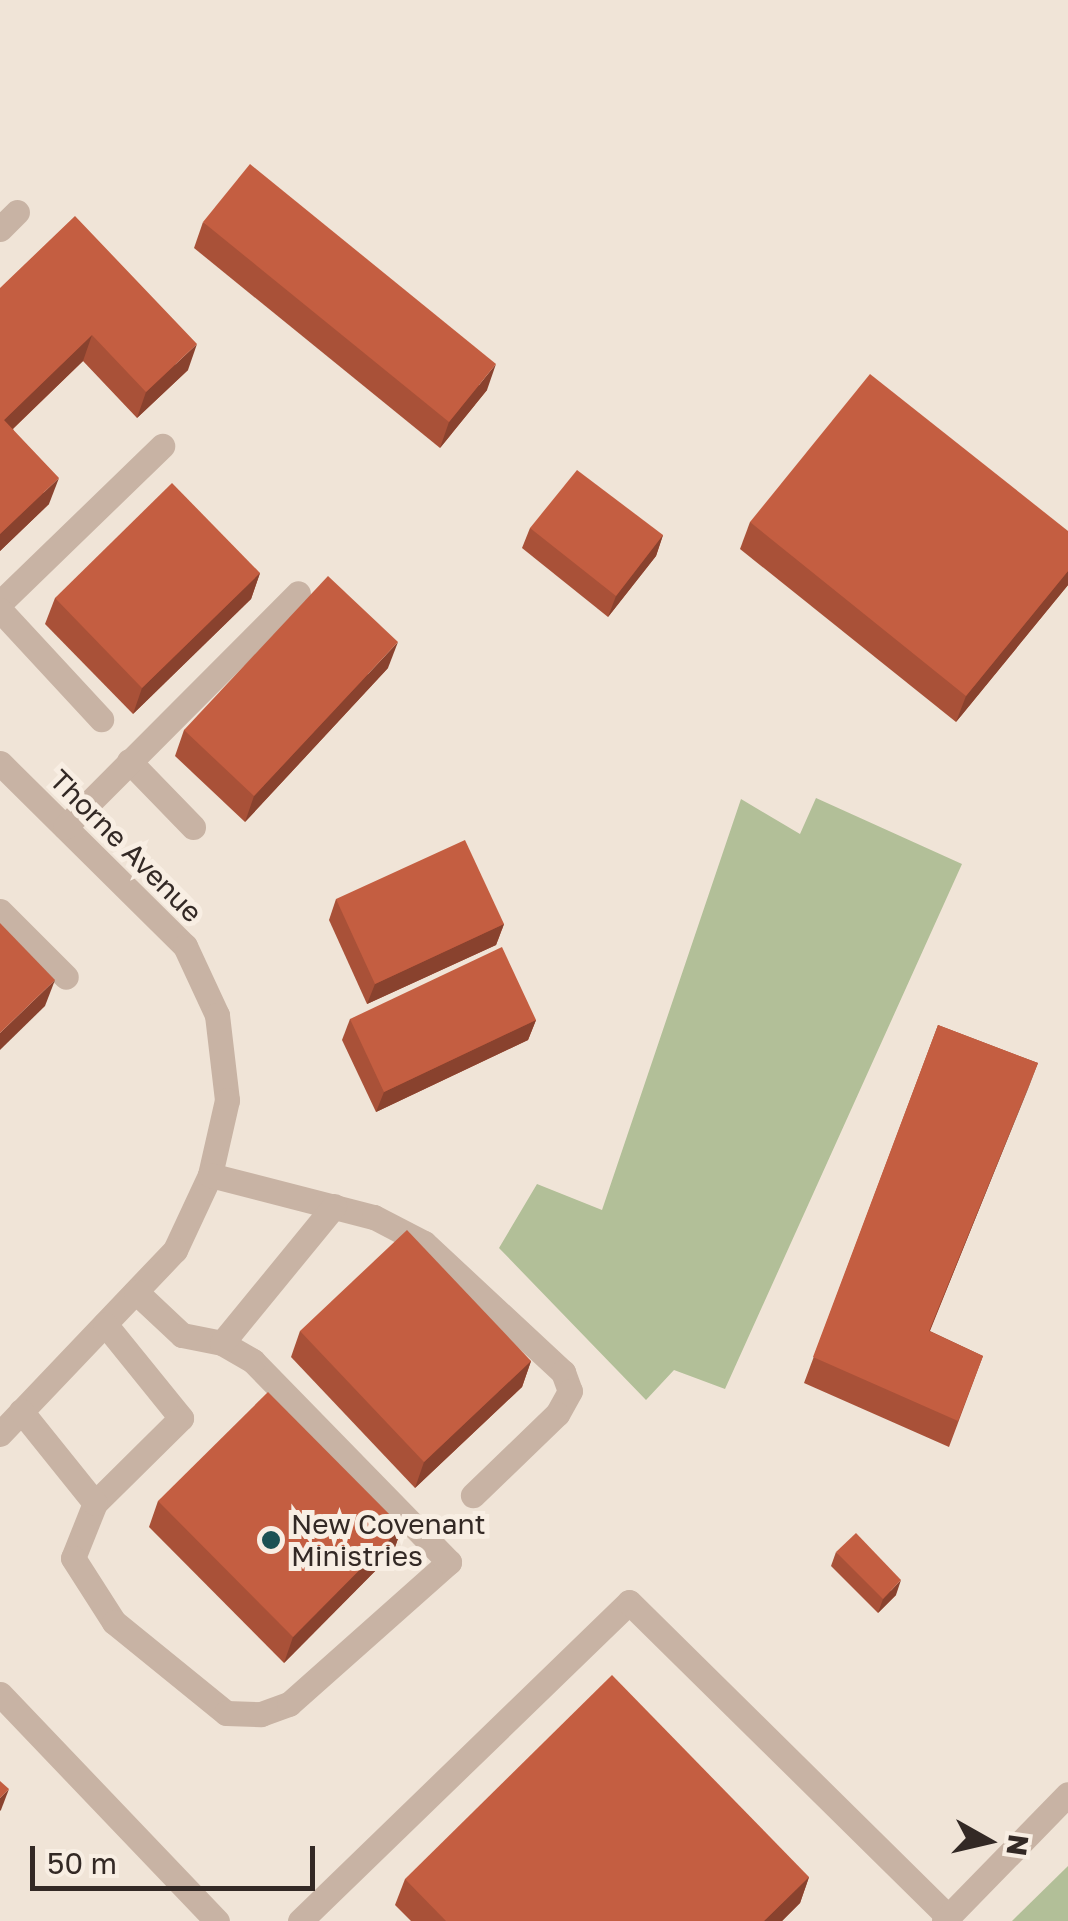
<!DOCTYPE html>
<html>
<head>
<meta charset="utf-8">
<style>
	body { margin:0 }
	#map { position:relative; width:1068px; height:1921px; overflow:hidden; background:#f0e4d7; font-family:"Golos Text",sans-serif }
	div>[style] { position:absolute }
	.green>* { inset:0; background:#b2bf98 }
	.minor>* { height:25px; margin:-12.5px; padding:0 12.5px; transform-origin:12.5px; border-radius:12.5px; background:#c8b3a4 }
	.wall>* { inset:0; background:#a95138 }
	.shaded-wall>* { inset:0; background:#89422e }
	.building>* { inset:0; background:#c45e41 }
	.dots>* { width:28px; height:28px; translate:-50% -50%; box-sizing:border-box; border:5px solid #f8eee3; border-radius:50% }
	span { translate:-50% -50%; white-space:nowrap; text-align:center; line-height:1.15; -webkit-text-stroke:10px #f8eee3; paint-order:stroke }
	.street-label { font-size:28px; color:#332925 }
	.poi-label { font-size:28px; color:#332925 }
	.left { translate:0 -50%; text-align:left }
	.north { position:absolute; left:938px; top:1791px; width:100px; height:100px; -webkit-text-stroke:8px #f8eee3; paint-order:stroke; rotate:98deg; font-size:28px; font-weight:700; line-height:40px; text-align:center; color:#332925 }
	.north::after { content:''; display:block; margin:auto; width:35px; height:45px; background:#332925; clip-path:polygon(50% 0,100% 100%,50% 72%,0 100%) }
	.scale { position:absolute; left:30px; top:1846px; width:285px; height:45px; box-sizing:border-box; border:5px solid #332925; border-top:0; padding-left:12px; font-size:30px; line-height:35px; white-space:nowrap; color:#332925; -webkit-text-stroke:8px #f8eee3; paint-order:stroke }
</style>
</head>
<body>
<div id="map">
	<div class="green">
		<i style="clip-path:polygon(816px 798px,962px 864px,725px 1389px,674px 1370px,646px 1400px,499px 1248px,537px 1184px,602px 1210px,741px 799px,800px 834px)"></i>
		<i style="clip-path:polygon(1068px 1866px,1068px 1921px,1012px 1921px)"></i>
	</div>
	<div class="minor">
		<i style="left:0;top:229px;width:24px;rotate:-45deg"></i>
		<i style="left:0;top:603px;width:226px;rotate:-44.1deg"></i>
		<i style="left:0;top:610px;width:149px;rotate:47.2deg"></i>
		<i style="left:129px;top:761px;width:92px;rotate:45.9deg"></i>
		<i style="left:0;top:763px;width:260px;rotate:44.7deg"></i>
		<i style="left:185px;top:946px;width:76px;rotate:65.1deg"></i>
		<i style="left:217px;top:1015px;width:86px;rotate:83.3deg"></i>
		<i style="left:227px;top:1100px;width:77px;rotate:102.8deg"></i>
		<i style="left:210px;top:1175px;width:83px;rotate:115deg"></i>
		<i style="left:175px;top:1250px;width:254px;rotate:133.6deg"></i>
		<i style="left:65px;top:827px;width:330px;rotate:-45.1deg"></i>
		<i style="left:0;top:911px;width:93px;rotate:45deg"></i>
		<i style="left:210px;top:1175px;width:169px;rotate:14.4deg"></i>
		<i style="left:374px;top:1217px;width:56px;rotate:27.5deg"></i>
		<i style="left:424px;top:1243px;width:190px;rotate:42.9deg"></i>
		<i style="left:563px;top:1372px;width:20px;rotate:70deg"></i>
		<i style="left:570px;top:1391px;width:26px;rotate:119deg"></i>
		<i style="left:557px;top:1414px;width:117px;rotate:136deg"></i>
		<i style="left:136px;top:1292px;width:63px;rotate:43.1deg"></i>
		<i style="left:182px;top:1335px;width:41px;rotate:11.3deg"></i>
		<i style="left:105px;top:1324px;width:121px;rotate:51deg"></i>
		<i style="left:181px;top:1418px;width:121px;rotate:135.3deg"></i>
		<i style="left:95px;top:1503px;width:59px;rotate:111.8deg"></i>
		<i style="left:73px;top:1558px;width:76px;rotate:57.4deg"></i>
		<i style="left:114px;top:1622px;width:144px;rotate:39.1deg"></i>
		<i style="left:226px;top:1713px;width:35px;rotate:2deg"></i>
		<i style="left:261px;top:1714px;width:30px;rotate:-20deg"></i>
		<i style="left:289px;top:1704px;width:214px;rotate:-41.6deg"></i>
		<i style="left:449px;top:1562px;width:281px;rotate:-134.3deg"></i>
		<i style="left:253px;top:1361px;width:36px;rotate:-150deg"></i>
		<i style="left:222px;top:1343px;width:177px;rotate:-50.7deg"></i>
		<i style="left:21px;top:1411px;width:118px;rotate:51.2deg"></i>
		<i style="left:0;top:1694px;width:314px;rotate:46.3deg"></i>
		<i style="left:300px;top:1921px;width:458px;rotate:-44.1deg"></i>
		<i style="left:629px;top:1602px;width:448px;rotate:44.6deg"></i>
		<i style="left:944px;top:1921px;width:177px;rotate:-45.7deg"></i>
	</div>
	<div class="wall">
		<i style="clip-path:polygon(203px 222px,487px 390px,440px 448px,194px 248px)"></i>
		<i style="clip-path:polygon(0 288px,188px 370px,137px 418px,83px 361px,13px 429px,49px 504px,0 551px)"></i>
		<i style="clip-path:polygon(750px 522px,1068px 531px,1068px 585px,956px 722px,740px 549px)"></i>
		<i style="clip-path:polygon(530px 528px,663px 535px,656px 556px,608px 617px,522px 548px)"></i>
		<i style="clip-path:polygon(260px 573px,251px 599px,133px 714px,45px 624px,55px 598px)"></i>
		<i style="clip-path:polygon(388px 668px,245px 822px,175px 756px,184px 730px)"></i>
		<i style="clip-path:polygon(336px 899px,504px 924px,496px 945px,367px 1004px,329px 920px)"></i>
		<i style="clip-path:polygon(350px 1019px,536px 1020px,528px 1040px,376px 1112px,342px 1040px)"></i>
		<i style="clip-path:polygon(938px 1025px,1038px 1063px,930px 1331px,983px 1356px,949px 1447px,804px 1383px)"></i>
		<i style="clip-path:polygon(300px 1331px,531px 1361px,522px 1387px,415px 1488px,291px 1357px)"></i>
		<i style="clip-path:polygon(158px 1501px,402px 1527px,393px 1553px,284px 1663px,149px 1527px)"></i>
		<i style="clip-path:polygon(836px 1552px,896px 1595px,878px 1613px,831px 1566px)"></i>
		<i style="clip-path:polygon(809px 1877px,800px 1903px,782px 1921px,411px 1921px,395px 1905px,405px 1879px)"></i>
	</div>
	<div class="shaded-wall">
		<i style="clip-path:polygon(92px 335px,83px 361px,0 441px,4px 420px)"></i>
		<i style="clip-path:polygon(197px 344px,188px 370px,137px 418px,146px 392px)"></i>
		<i style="clip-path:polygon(496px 364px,487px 390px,440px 448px,449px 422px)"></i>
		<i style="clip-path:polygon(59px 478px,49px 504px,0 551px,0 534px)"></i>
		<i style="clip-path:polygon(663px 535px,656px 556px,608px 617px,616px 596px)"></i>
		<i style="clip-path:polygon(1068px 571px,1068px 585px,956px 722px,966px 696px)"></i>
		<i style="clip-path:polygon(260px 573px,251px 599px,133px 714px,142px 688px)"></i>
		<i style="clip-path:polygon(398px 642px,388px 668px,245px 822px,254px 796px)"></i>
		<i style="clip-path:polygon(504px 924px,496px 945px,367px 1004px,375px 984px)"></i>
		<i style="clip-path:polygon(55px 980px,45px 1006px,0 1050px,0 1033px)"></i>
		<i style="clip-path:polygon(536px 1020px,528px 1040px,376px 1112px,384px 1092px)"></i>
		<i style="clip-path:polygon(1038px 1063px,1028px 1089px,919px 1357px,929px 1331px)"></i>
		<i style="clip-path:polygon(531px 1361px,522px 1387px,415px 1488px,424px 1462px)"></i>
		<i style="clip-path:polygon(402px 1527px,393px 1553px,284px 1663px,293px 1637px)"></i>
		<i style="clip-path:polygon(901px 1580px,896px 1595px,878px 1613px,883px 1599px)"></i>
		<i style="clip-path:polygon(9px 1789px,1px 1810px,0 1811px,0 1798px)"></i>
		<i style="clip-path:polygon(809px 1877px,800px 1903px,782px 1921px,764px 1921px)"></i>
	</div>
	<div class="building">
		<i style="clip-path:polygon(250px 164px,496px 364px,449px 422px,203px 222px)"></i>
		<i style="clip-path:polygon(75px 216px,197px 344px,146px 392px,92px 335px,4px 420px,59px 478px,0 534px,0 288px)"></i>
		<i style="clip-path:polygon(870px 374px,1068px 531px,1068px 571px,966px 696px,750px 522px)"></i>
		<i style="clip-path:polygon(577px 470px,663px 535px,616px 596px,530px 528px)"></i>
		<i style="clip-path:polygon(172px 483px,260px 573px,142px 688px,55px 598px)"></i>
		<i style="clip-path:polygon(328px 576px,398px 642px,254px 796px,184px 730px)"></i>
		<i style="clip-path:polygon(465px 840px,504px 924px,375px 984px,336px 899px)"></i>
		<i style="clip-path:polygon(0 923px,55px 980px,0 1033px)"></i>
		<i style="clip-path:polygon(502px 947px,536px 1020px,384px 1092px,350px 1019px)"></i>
		<i style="clip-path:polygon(938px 1025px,1038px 1063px,929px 1331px,983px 1356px,958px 1421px,813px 1357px)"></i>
		<i style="clip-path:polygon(407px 1230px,531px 1361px,424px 1462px,300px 1331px)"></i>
		<i style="clip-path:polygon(268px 1392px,402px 1527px,293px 1637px,158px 1501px)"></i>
		<i style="clip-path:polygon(856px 1533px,901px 1580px,883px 1599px,836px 1552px)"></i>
		<i style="clip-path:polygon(612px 1675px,809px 1877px,764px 1921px,446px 1921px,405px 1879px)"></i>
		<i style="clip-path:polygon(0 1781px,9px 1789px,0 1798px)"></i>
	</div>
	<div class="dots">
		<i style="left:271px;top:1540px;background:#1c5153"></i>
	</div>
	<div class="street-label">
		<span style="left:126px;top:846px;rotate:45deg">Thorne Avenue</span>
	</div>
	<div class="poi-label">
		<span class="left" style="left:291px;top:1540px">New Covenant<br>Ministries</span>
	</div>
	<div class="north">N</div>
	<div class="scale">50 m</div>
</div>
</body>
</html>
